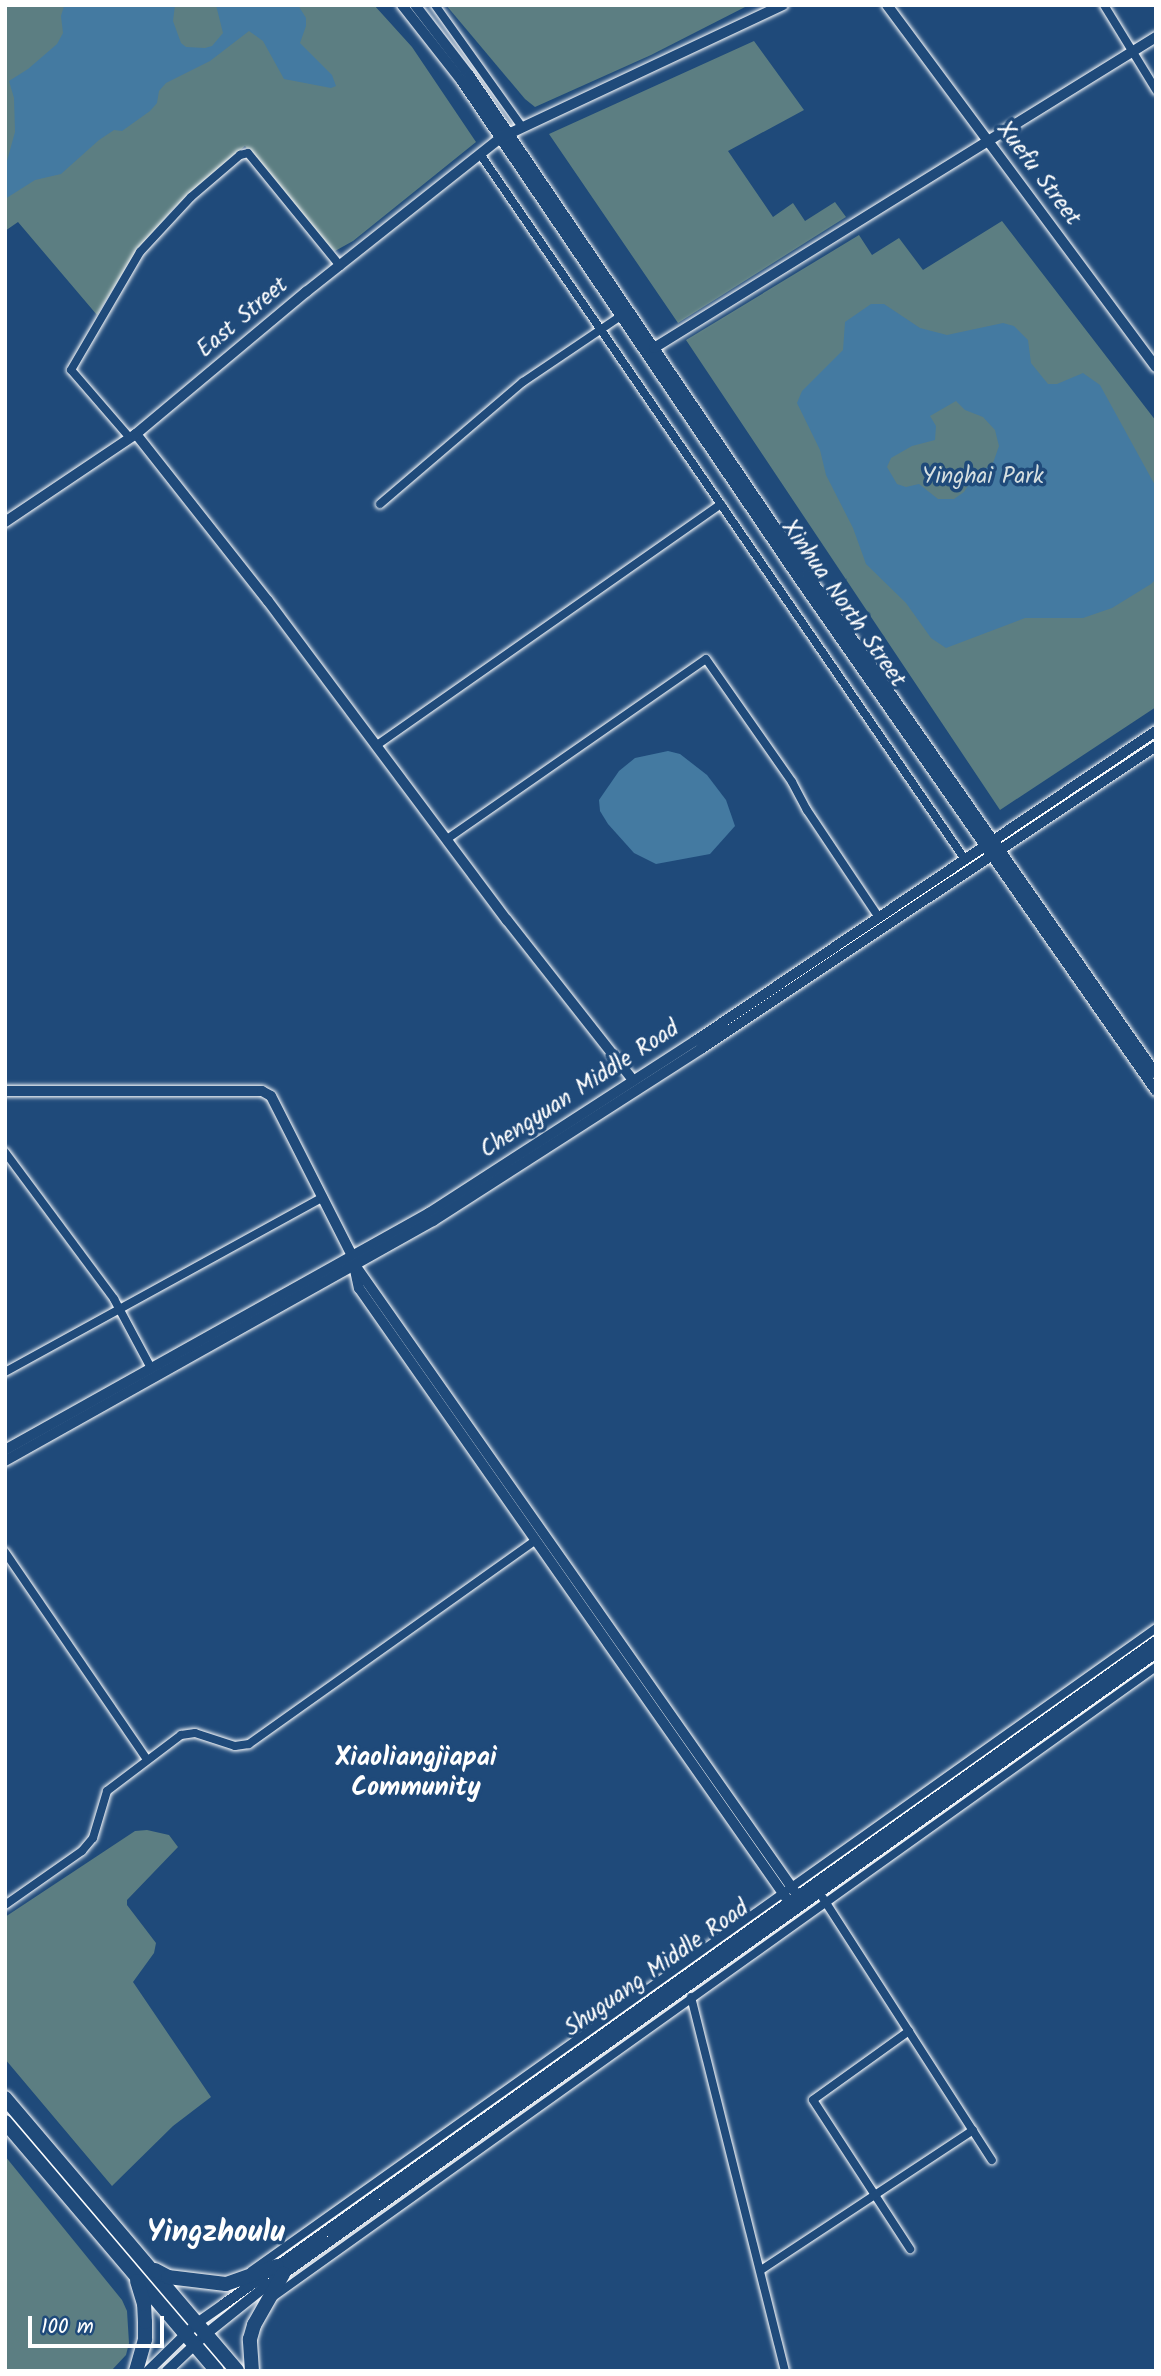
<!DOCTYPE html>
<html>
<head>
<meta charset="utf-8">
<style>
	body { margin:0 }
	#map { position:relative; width:1161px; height:2376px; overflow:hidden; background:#1f4a7a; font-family:Kalam,sans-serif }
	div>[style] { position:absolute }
	.green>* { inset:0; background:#5c7e82 }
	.water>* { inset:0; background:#447aa1 }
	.roads { filter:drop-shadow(0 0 2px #fff) drop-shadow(0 0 2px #fff) }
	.street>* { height:8px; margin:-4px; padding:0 4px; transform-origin:4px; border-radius:4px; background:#1f4a7a }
	.secondary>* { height:10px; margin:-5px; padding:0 5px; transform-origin:5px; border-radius:5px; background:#1f4a7a }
	.highway>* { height:14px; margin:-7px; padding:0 7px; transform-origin:7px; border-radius:7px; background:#1f4a7a }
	span { translate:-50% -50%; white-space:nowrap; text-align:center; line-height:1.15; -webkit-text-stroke:7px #1f4a7a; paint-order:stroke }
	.street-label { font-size:23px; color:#fff }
	.park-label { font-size:23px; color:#d6dfe0 }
	.quarter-label { font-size:26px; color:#fff; font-weight:700 }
	.district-label { font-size:30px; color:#fff; font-weight:700 }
	.frame { position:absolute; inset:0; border:7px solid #fff; pointer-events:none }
	.scale { position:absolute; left:28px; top:2316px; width:136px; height:32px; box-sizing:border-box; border:4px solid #fff; border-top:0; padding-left:9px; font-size:21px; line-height:24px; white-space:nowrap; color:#fff; -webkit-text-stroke:5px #1f4a7a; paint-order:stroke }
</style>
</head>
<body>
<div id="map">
	<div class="green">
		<i style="clip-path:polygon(5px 5px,374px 5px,412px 47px,476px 142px,353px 241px,335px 251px,326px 244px,245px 146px,173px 209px,135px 253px,97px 315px,18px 222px,5px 231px)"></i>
		<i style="clip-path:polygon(446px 5px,749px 5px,651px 55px,535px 107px,525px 99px)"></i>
		<i style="clip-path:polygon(754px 41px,804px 110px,728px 151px,773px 217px,793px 203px,805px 221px,835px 202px,846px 217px,678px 323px,549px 134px)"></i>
		<i style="clip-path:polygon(1002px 221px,1156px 421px,1156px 707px,1000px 810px,686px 340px,859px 235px,872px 255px,899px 238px,923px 270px)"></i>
		<i style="clip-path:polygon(147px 1830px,169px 1835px,178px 1847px,127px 1900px,127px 1905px,156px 1943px,154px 1953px,133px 1982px,211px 2097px,173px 2126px,112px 2186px,5px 2059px,5px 1917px,135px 1831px)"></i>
		<i style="clip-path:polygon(5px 2156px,122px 2300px,127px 2311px,129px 2343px,126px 2355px,111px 2371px,5px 2371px)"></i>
	</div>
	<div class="water">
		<i style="clip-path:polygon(175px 5px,173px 21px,181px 43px,186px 47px,205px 48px,212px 46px,223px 33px,216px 5px,298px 5px,306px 18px,306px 26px,300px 43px,332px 75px,336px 86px,331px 88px,284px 79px,263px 41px,249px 31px,210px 61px,166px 83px,159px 91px,157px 103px,150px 111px,122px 131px,114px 130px,99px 140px,61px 174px,35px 180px,5px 199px,5px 168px,15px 132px,14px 98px,9px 81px,28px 69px,57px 44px,63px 33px,61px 16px,64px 6px)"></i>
		<i style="clip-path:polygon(evenodd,871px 304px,884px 304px,920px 328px,947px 335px,1003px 323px,1014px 326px,1028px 340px,1031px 363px,1048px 384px,1057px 384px,1083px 373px,1100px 385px,1156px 487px,1156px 579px,1151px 584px,1112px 608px,1083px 618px,1025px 618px,946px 648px,931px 638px,906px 603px,866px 564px,853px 528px,826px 475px,820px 450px,797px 403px,802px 391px,843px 350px,845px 322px,871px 304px,956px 401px,965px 410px,983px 417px,995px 430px,999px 446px,993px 463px,973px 478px,964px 492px,954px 499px,938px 499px,919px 484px,906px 487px,897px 484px,887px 467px,891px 458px,912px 446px,935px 440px,936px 426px,930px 416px,956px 401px)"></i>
		<i style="clip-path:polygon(668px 751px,680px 754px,707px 775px,726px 800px,735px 826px,710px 854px,656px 864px,634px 853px,608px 824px,600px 811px,599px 800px,619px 771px,635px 758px)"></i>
	</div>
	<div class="roads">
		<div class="street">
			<i style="left:435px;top:5px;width:150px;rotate:54.5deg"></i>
			<i style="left:1104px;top:5px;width:100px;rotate:58.5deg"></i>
			<i style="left:480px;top:154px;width:854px;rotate:55.49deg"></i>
			<i style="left:130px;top:438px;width:90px;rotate:-130.9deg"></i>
			<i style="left:71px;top:370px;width:137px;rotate:-59.7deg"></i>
			<i style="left:140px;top:252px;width:75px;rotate:-47.2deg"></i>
			<i style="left:191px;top:197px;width:65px;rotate:-40.6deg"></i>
			<i style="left:240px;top:155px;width:8px;rotate:-14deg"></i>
			<i style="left:248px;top:153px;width:146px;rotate:50.8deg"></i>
			<i style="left:380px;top:504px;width:188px;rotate:-40.5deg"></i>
			<i style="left:523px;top:382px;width:118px;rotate:-34deg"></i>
			<i style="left:377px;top:745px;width:420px;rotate:-35deg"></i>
			<i style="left:447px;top:839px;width:315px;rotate:-34.8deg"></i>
			<i style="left:706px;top:659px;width:150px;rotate:55deg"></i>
			<i style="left:792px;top:782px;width:32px;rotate:62deg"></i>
			<i style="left:807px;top:810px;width:128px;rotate:56.2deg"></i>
			<i style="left:5px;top:1152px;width:183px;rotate:53.4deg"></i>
			<i style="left:114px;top:1299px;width:78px;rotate:61.8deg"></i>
			<i style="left:5px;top:1372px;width:363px;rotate:-28.8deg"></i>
			<i style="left:5px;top:1552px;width:251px;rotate:55.6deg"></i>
			<i style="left:819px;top:1892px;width:319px;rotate:57.2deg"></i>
			<i style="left:5px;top:1905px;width:94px;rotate:-35deg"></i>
			<i style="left:82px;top:1851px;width:17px;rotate:-50deg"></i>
			<i style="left:93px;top:1838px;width:49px;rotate:-73.4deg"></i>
			<i style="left:107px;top:1791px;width:93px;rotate:-37.1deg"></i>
			<i style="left:181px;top:1735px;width:14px;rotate:-8deg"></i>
			<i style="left:195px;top:1733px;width:42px;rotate:18deg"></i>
			<i style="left:235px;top:1746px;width:14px;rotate:-8deg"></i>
			<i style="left:249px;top:1744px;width:351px;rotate:-35.4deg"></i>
			<i style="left:691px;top:1997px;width:386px;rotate:75.9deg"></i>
			<i style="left:909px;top:2031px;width:118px;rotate:144.3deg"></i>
			<i style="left:813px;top:2100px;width:178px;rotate:56.9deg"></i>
			<i style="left:761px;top:2270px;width:254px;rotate:-33.4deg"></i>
			<i style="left:251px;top:2271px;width:1110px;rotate:-35.39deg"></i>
			<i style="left:273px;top:2297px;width:1085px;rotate:-35.51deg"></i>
		</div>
		<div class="secondary">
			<i style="left:402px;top:5px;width:95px;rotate:51.8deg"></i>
			<i style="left:461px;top:80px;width:603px;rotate:55.89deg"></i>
			<i style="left:799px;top:579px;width:624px;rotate:55.11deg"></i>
			<i style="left:415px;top:5px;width:88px;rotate:52.4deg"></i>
			<i style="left:469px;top:75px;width:603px;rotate:55.89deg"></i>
			<i style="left:807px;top:574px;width:610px;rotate:55.08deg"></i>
			<i style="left:887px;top:5px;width:451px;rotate:53.4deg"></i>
			<i style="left:654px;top:348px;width:591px;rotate:-31.78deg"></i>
			<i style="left:136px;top:434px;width:213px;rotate:51.7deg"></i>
			<i style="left:268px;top:601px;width:399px;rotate:53.2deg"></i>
			<i style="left:507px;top:920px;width:204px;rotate:51.8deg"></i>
			<i style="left:5px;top:522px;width:158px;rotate:-33.9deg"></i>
			<i style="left:136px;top:434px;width:222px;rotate:-39.9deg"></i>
			<i style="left:306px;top:292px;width:248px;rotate:-38.4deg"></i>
			<i style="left:500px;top:138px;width:313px;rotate:-25.2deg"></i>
			<i style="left:5px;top:1091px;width:257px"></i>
			<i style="left:262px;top:1091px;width:10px;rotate:29deg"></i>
			<i style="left:271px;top:1096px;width:179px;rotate:63.1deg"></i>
			<i style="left:352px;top:1256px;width:33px;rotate:78deg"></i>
			<i style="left:359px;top:1288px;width:758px;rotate:54.99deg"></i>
			<i style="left:355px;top:1265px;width:775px;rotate:54.94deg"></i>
			<i style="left:5px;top:1450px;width:486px;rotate:-29.2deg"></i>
			<i style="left:429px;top:1213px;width:317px;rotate:-32.9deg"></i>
			<i style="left:695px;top:1041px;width:556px;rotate:-33.92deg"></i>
			<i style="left:5px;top:1461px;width:491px;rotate:-29.3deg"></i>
			<i style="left:433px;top:1221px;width:318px;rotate:-32.7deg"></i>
			<i style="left:701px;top:1049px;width:547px;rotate:-33.66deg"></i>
			<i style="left:148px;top:2371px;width:69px;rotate:-44.4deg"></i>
			<i style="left:197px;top:2323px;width:33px;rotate:-35deg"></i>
			<i style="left:224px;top:2304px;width:1144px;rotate:-35.43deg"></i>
			<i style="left:167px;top:2371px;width:54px;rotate:-43.5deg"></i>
			<i style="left:206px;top:2334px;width:70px;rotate:-38.7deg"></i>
			<i style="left:261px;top:2290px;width:1099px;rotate:-35.44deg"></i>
		</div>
		<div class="highway">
			<i style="left:5px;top:2098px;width:358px;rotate:49.6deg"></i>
			<i style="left:5px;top:2122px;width:327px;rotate:49.6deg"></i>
			<i style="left:155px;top:2270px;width:15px;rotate:28deg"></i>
			<i style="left:168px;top:2277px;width:58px;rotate:6.9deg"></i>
			<i style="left:226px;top:2284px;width:54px;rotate:-19.4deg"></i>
			<i style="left:136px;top:2371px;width:33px;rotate:-74deg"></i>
			<i style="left:145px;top:2339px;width:17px;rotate:-90deg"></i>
			<i style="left:145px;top:2322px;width:18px;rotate:-93deg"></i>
			<i style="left:144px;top:2304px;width:24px;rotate:-107deg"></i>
			<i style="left:252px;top:2371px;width:32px;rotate:-94deg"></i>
			<i style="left:250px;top:2339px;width:15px;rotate:-74deg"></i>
			<i style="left:254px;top:2325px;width:59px;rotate:-60.4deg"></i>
		</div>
	</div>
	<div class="street-label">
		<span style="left:1038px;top:174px;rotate:53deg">Xuefu Street</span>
		<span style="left:243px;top:318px;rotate:-40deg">East Street</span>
		<span style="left:843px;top:604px;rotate:55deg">Xinhua North Street</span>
		<span style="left:580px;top:1090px;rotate:-33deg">Chengyuan Middle Road</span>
		<span style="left:657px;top:1969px;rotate:-35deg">Shuguang Middle Road</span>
	</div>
	<div class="park-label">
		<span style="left:983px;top:477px">Yinghai Park</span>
	</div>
	<div class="quarter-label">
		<span style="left:416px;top:1774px">Xiaoliangjiapai<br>Community</span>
	</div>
	<div class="district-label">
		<span style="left:216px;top:2233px">Yingzhoulu</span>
	</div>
	<div class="frame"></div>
	<div class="scale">100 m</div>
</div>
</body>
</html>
